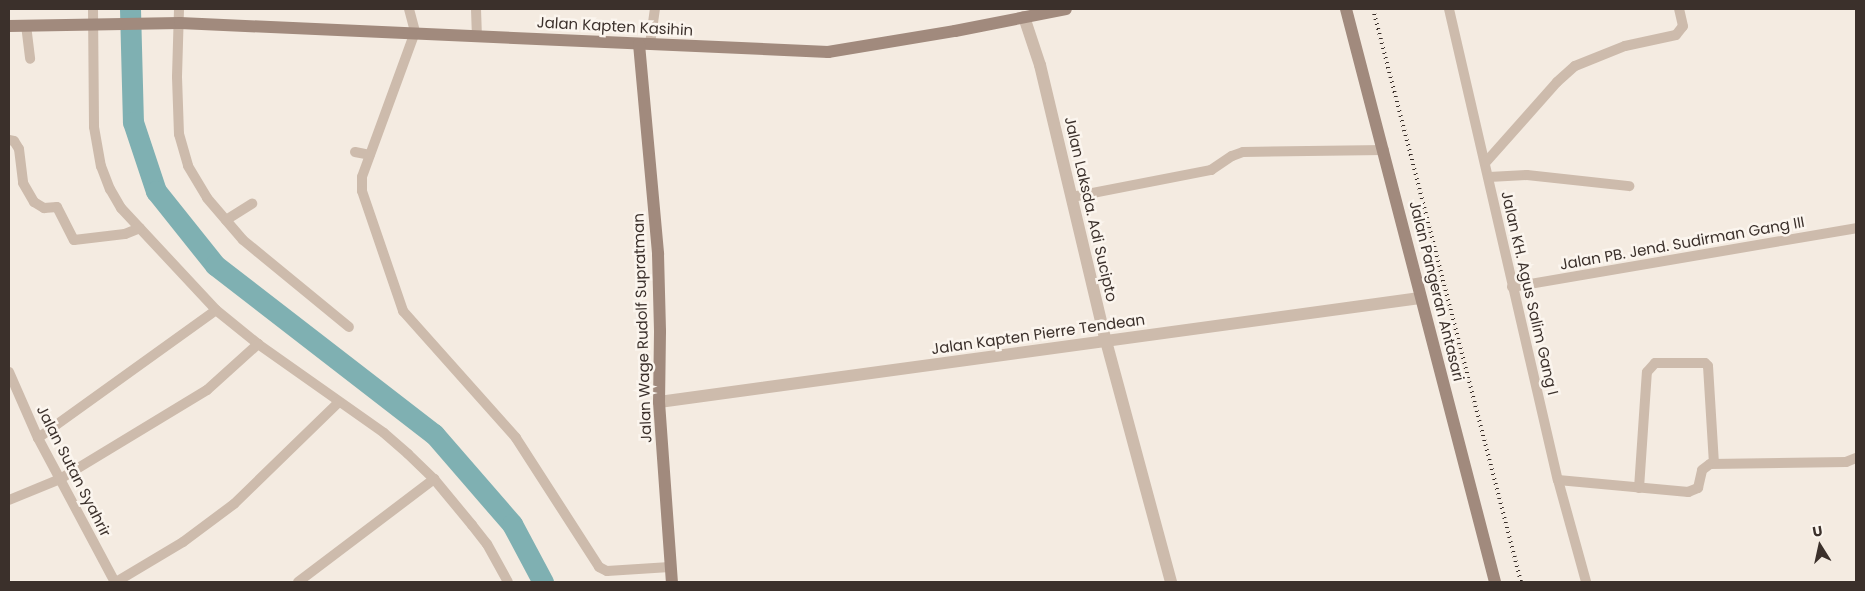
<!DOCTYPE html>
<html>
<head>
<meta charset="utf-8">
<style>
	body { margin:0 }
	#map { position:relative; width:1865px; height:591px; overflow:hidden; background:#f4ebe1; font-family:Poppins,sans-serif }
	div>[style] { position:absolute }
	.river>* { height:21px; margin:-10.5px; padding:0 10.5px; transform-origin:10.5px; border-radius:10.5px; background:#7fb0b2 }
	.minor>* { height:10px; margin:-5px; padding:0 5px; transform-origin:5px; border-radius:5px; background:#cdbbac }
	.tertiary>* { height:12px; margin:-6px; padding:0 6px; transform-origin:6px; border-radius:6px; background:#cdbbac }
	.secondary>* { height:12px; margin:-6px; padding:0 6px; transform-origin:6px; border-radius:6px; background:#a18a7d }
	.rail>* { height:4px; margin-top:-2px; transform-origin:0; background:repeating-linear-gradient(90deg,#3b302b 0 1px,transparent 0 5px) }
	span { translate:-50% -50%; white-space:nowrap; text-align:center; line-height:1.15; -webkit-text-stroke:5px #fbf5ee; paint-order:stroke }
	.street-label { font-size:15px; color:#3b302b }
	.frame { position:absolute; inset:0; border:10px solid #3b302b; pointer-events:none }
	.north { position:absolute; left:1795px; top:521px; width:50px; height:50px; -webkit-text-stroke:4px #fbf5ee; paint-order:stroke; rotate:350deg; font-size:14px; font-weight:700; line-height:20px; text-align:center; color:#3b302b }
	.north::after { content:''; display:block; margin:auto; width:18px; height:22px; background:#3b302b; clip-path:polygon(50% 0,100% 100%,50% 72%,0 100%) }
</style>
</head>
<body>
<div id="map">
	<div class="river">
		<i style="left:130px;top:9px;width:113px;rotate:88.5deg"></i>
		<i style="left:133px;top:122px;width:73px;rotate:71.6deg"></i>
		<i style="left:156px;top:191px;width:95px;rotate:51.4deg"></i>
		<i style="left:215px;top:265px;width:277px;rotate:37.7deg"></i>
		<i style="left:434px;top:434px;width:119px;rotate:49.1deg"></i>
		<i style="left:512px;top:524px;width:66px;rotate:61.9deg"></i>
	</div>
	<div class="minor">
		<i style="left:93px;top:9px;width:118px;rotate:89.5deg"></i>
		<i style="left:94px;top:127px;width:40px;rotate:80deg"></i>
		<i style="left:101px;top:166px;width:25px;rotate:69deg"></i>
		<i style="left:110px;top:189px;width:22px;rotate:60deg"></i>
		<i style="left:121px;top:208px;width:139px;rotate:47deg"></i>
		<i style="left:216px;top:310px;width:54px;rotate:39deg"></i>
		<i style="left:258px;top:344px;width:154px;rotate:35.2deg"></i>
		<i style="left:384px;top:433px;width:32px;rotate:41deg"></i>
		<i style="left:408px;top:454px;width:36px;rotate:44deg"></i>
		<i style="left:434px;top:479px;width:60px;rotate:50.4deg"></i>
		<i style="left:472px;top:525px;width:24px;rotate:52deg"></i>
		<i style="left:487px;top:544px;width:43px;rotate:61.1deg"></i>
		<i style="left:179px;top:9px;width:68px;rotate:91.7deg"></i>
		<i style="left:177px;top:77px;width:57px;rotate:88deg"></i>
		<i style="left:179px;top:134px;width:33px;rotate:74deg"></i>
		<i style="left:188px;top:166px;width:37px;rotate:59deg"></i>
		<i style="left:207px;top:198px;width:55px;rotate:49.4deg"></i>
		<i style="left:243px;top:240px;width:137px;rotate:39.4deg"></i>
		<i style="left:409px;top:9px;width:24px;rotate:75deg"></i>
		<i style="left:415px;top:32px;width:154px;rotate:110.1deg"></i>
		<i style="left:362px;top:177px;width:14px;rotate:90deg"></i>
		<i style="left:362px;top:191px;width:127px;rotate:71.1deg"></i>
		<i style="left:403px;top:311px;width:170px;rotate:48.3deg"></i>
		<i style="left:516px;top:438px;width:153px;rotate:57.2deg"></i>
		<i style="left:599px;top:567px;width:9px;rotate:27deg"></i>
		<i style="left:607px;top:571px;width:63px;rotate:-3.6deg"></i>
		<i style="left:476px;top:9px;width:27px;rotate:88deg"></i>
		<i style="left:1449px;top:9px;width:483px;rotate:77deg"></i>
		<i style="left:1558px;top:480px;width:106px;rotate:74.6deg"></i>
		<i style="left:26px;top:25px;width:34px;rotate:83deg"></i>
		<i style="left:650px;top:44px;width:35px;rotate:-82deg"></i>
		<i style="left:9px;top:140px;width:5px;rotate:11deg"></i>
		<i style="left:14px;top:141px;width:9px;rotate:58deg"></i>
		<i style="left:19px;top:149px;width:34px;rotate:83deg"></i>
		<i style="left:23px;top:183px;width:22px;rotate:60deg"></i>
		<i style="left:34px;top:202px;width:12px;rotate:31deg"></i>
		<i style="left:44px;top:208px;width:13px;rotate:-4deg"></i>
		<i style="left:57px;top:207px;width:37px;rotate:63deg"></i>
		<i style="left:74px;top:240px;width:51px;rotate:-6.7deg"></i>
		<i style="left:125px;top:234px;width:16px;rotate:-22deg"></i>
		<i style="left:355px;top:152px;width:15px;rotate:11deg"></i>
		<i style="left:1486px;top:162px;width:107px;rotate:-48.4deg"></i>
		<i style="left:1557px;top:82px;width:24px;rotate:-42deg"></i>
		<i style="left:1575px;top:66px;width:54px;rotate:-21.8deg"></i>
		<i style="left:1625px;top:46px;width:52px;rotate:-12.2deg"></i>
		<i style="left:1676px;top:35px;width:11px;rotate:-52deg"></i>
		<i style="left:1683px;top:26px;width:17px;rotate:-103deg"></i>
		<i style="left:1489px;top:177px;width:38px;rotate:-3deg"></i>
		<i style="left:1527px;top:175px;width:103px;rotate:6.2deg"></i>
		<i style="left:1072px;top:197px;width:142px;rotate:-11deg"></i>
		<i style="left:1211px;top:170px;width:25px;rotate:-34deg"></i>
		<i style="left:1232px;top:156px;width:12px;rotate:-20deg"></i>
		<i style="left:1243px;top:152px;width:141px;rotate:-0.8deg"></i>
		<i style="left:226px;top:220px;width:31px;rotate:-32deg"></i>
		<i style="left:1512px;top:287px;width:349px;rotate:-9.7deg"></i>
		<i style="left:9px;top:372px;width:72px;rotate:66.3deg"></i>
		<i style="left:38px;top:438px;width:163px;rotate:61.9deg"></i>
		<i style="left:38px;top:438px;width:219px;rotate:-35.7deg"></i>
		<i style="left:1558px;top:480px;width:131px;rotate:5.3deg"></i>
		<i style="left:1688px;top:492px;width:11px;rotate:-22deg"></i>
		<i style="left:1698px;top:488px;width:18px;rotate:-77deg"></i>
		<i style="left:1702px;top:470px;width:10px;rotate:-37deg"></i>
		<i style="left:1710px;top:464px;width:136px;rotate:-0.8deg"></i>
		<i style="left:1846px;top:462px;width:11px;rotate:-22deg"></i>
		<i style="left:1639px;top:488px;width:116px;rotate:-86.1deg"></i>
		<i style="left:1647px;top:372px;width:12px;rotate:-48deg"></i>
		<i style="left:1655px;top:363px;width:50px"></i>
		<i style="left:1705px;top:363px;width:4px;rotate:45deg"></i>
		<i style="left:1708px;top:366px;width:97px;rotate:86.5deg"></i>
		<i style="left:9px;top:500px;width:55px;rotate:-22.4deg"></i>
		<i style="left:60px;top:479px;width:172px;rotate:-31.2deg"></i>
		<i style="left:207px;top:390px;width:69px;rotate:-42deg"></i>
		<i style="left:116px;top:582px;width:78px;rotate:-30.8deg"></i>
		<i style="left:183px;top:542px;width:64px;rotate:-36.7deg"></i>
		<i style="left:234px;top:504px;width:146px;rotate:-44.2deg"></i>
		<i style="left:298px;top:582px;width:171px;rotate:-37.1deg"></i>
	</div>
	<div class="tertiary">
		<i style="left:1024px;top:17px;width:51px;rotate:71.6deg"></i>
		<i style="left:1040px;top:65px;width:284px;rotate:76.6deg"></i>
		<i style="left:1106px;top:341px;width:250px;rotate:74.9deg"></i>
		<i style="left:659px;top:402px;width:768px;rotate:-7.78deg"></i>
	</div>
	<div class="secondary">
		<i style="left:1346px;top:9px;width:592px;rotate:75.42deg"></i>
		<i style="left:9px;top:26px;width:171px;rotate:-1deg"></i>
		<i style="left:180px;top:23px;width:649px;rotate:2.56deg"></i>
		<i style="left:828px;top:52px;width:129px;rotate:-9.4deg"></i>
		<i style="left:955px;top:31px;width:113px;rotate:-11.2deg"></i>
		<i style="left:639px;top:44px;width:211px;rotate:84.8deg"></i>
		<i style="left:658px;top:254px;width:78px;rotate:88.5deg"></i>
		<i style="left:660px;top:332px;width:70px;rotate:90.8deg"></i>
		<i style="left:659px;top:402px;width:180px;rotate:85.9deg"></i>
	</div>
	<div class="rail">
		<i style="left:1373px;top:9px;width:592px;rotate:75.52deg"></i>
	</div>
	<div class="street-label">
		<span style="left:615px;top:26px;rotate:3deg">Jalan Kapten Kasihin</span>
		<span style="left:1091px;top:209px;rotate:77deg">Jalan Laksda. Adi Sucipto</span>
		<span style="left:1682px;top:243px;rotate:-10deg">Jalan PB. Jend. Sudirman Gang III</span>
		<span style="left:1437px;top:291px;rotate:76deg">Jalan Pangeran Antasari</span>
		<span style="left:1530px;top:293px;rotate:77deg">Jalan KH. Agus Salim Gang I</span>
		<span style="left:642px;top:328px;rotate:-92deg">Jalan Wage Rudolf Supratman</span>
		<span style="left:1038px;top:334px;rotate:-8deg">Jalan Kapten Pierre Tendean</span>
		<span style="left:74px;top:471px;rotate:63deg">Jalan Sutan Syahrir</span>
	</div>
	<div class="frame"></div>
	<div class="north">U</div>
</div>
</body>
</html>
